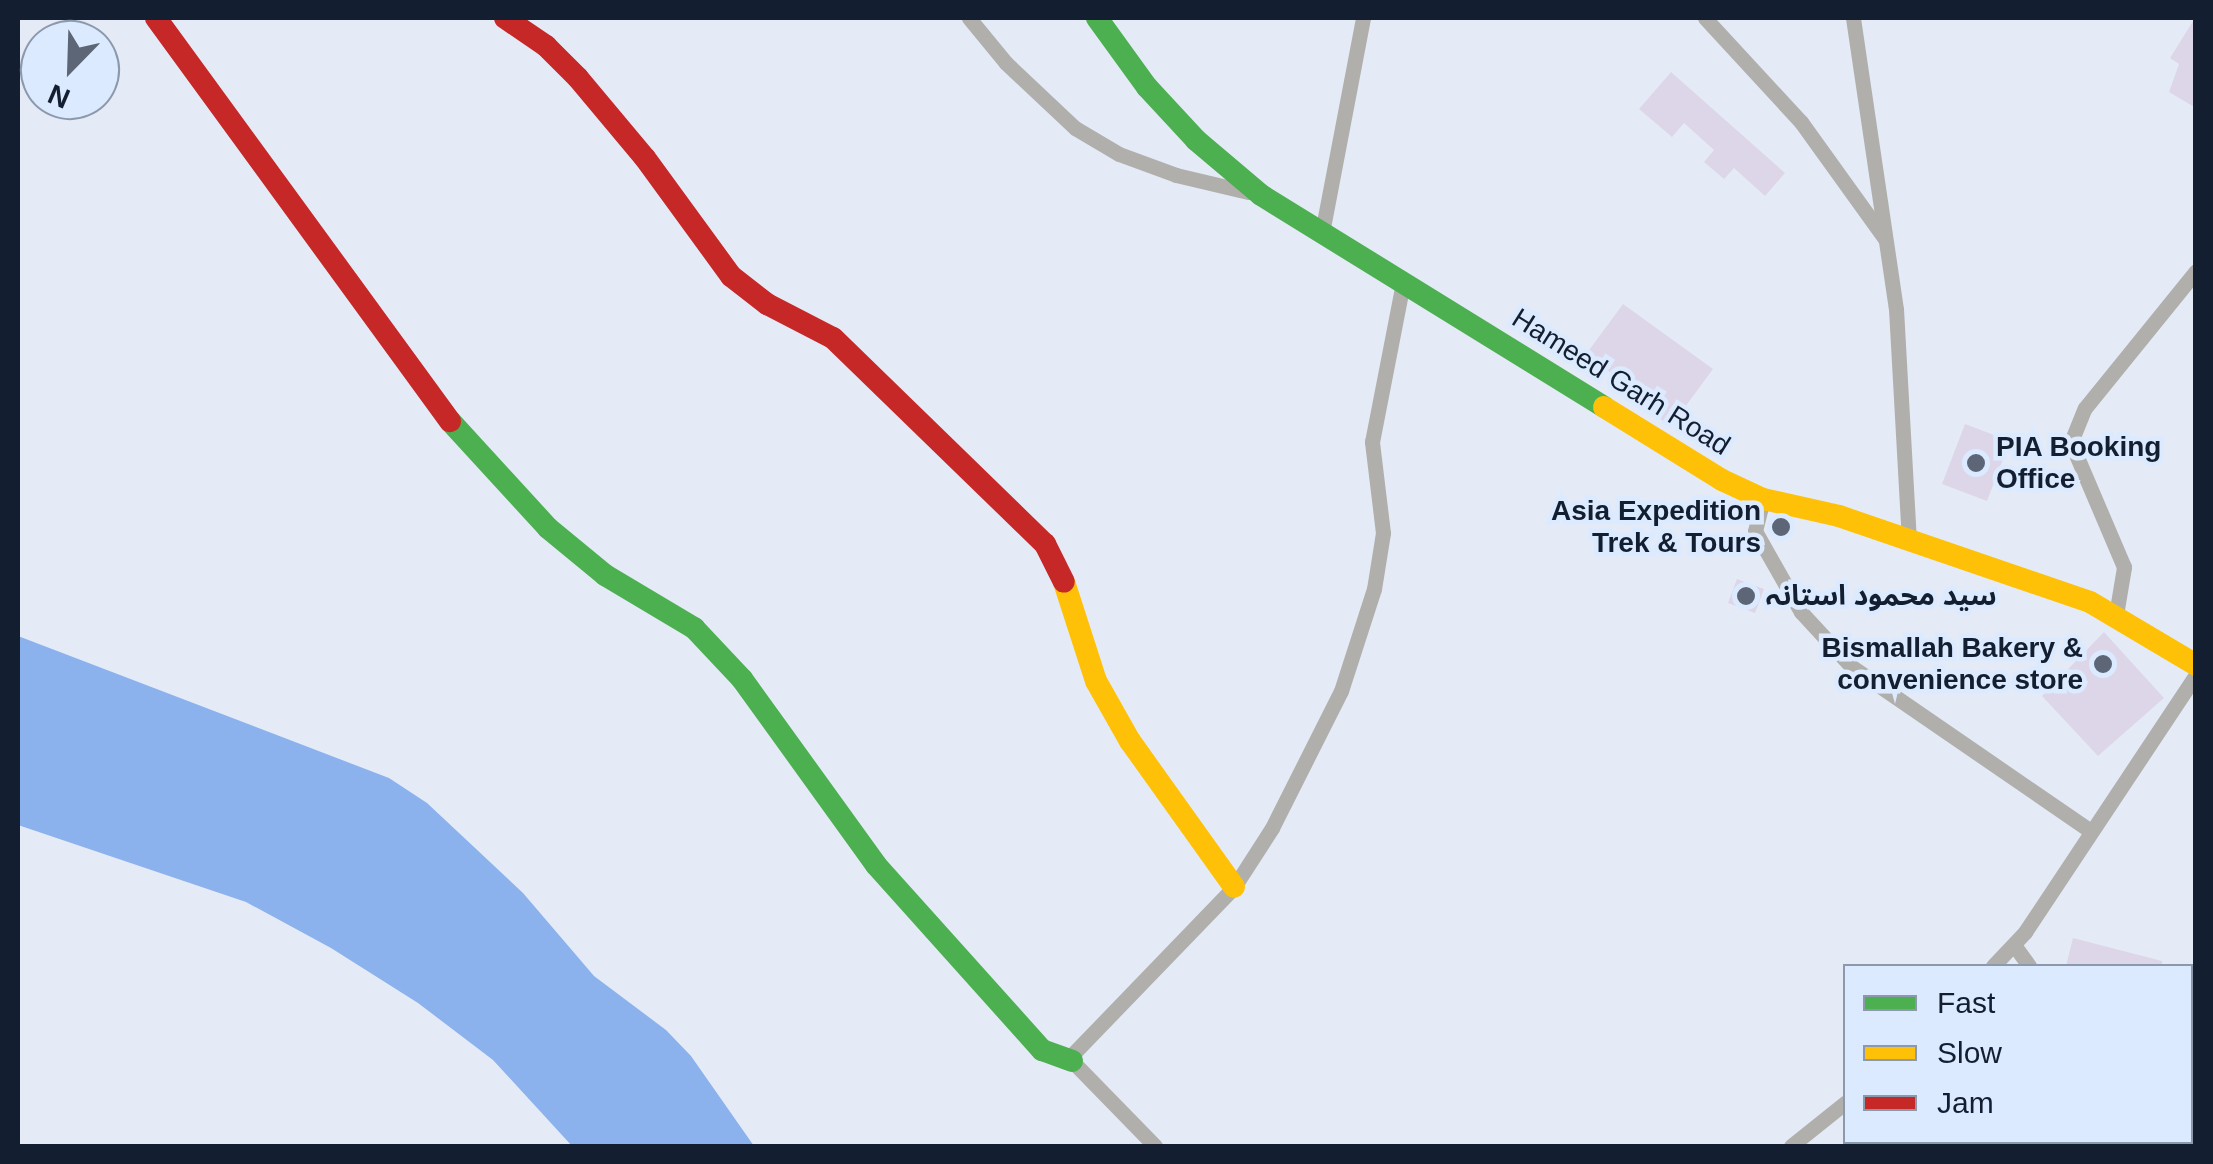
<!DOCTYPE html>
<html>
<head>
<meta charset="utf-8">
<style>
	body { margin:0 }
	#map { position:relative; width:2213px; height:1164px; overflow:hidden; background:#e4ebf7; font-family:Arial,"Noto Sans Arabic",sans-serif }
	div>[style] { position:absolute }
	.water>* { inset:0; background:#8bb2ed }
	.building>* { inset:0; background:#ddd6e9 }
	.street>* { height:15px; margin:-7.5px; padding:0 7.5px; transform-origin:7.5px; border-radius:7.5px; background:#b0afac }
	.fast>* { height:22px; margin:-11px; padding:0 11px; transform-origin:11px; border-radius:11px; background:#4caf50 }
	.slow>* { height:22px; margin:-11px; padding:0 11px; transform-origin:11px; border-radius:11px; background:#ffc107 }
	.jam>* { height:22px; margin:-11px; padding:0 11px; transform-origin:11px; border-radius:11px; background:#c62828 }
	.dots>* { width:28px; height:28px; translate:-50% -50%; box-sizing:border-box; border:5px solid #dceaff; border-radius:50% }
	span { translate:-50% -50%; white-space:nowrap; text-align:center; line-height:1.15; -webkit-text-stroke:9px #dceaff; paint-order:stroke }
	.street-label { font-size:28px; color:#131f31 }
	.poi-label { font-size:28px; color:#131f31; font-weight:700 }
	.left { translate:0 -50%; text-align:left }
	.right { translate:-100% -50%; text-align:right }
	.frame { position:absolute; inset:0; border:20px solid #131f31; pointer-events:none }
	.legend { position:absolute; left:1843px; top:964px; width:350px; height:180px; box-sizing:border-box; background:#dceaff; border:2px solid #8c99ad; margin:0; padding:12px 18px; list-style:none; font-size:30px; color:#131f31 }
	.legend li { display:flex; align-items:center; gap:20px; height:50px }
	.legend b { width:50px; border:2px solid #8c99ad }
	.north { position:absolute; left:20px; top:20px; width:100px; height:100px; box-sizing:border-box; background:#dceaff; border:2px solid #8c99ad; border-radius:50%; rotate:203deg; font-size:28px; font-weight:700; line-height:40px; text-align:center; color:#131f31 }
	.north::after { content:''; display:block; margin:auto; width:35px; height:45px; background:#5c6676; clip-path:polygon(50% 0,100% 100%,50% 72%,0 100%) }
</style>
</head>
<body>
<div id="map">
	<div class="water">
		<i style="clip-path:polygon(18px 636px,389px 778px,427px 803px,523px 893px,594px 976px,666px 1030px,691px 1056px,754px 1146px,572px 1146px,493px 1060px,418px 1003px,331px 948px,246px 902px,18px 825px)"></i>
	</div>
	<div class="building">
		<i style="clip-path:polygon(2195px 18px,2196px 108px,2169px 92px,2179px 64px,2170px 58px)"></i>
		<i style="clip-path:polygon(1671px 72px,1785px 173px,1765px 196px,1734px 168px,1724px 179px,1704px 162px,1714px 150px,1684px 123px,1672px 137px,1639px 109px)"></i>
		<i style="clip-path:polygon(1623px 304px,1713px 369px,1671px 426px,1654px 415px,1659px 408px,1604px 368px,1599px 375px,1581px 361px)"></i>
		<i style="clip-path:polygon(1965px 424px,2010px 441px,1987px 501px,1942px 484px)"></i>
		<i style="clip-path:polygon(1737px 579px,1764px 589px,1755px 613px,1728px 603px)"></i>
		<i style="clip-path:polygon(2104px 632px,2164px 698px,2098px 756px,2042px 696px)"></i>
		<i style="clip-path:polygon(2073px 938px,2162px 961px,2162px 966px,2066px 966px)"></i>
	</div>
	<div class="street">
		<i style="left:969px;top:18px;width:58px;rotate:50.6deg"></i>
		<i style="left:1006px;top:63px;width:95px;rotate:43.3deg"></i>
		<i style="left:1075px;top:128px;width:51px;rotate:30.6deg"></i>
		<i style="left:1119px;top:154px;width:61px;rotate:20.2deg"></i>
		<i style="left:1176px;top:175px;width:74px;rotate:13.3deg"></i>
		<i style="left:1705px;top:18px;width:142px;rotate:47.3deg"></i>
		<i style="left:1801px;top:122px;width:144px;rotate:54.3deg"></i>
		<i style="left:1853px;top:18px;width:294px;rotate:81.6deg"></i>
		<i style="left:1896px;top:309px;width:231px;rotate:86.8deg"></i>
		<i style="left:1322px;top:233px;width:219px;rotate:-79.2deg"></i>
		<i style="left:1763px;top:499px;width:33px;rotate:104deg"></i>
		<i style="left:1755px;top:531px;width:93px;rotate:60.4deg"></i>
		<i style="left:1801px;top:612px;width:75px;rotate:47.2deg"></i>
		<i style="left:1852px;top:667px;width:290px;rotate:34.5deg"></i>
		<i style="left:2116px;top:615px;width:49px;rotate:-80.5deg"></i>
		<i style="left:2124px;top:567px;width:125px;rotate:-113.1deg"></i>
		<i style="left:2075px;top:452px;width:15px;rotate:-98deg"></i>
		<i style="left:2073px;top:437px;width:31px;rotate:-68deg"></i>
		<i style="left:2085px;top:408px;width:176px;rotate:-51deg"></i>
		<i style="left:2014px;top:945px;width:26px;rotate:54deg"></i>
		<i style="left:1993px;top:966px;width:47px;rotate:-46.7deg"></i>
		<i style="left:2025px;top:932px;width:309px;rotate:-56.4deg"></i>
		<i style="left:2190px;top:1039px;width:6px;rotate:9deg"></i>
		<i style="left:1155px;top:1146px;width:123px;rotate:-134.3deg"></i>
		<i style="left:1069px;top:1058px;width:238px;rotate:-46deg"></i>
		<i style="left:1234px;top:887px;width:70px;rotate:-57.2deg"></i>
		<i style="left:1272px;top:828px;width:153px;rotate:-63.3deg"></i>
		<i style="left:1341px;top:691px;width:107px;rotate:-72.1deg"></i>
		<i style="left:1374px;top:589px;width:57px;rotate:-80.9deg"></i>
		<i style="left:1383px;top:533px;width:92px;rotate:-96.9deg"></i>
		<i style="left:1372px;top:442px;width:162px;rotate:-79deg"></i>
		<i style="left:1791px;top:1146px;width:70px;rotate:-38.7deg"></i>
	</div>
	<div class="fast">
		<i style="left:1097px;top:18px;width:85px;rotate:54.1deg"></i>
		<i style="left:1147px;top:87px;width:72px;rotate:47.2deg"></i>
		<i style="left:1196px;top:140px;width:85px;rotate:40.2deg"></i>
		<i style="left:1261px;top:195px;width:403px;rotate:31.7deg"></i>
		<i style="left:450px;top:421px;width:145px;rotate:47.5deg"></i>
		<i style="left:548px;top:528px;width:74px;rotate:39.5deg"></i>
		<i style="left:605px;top:575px;width:104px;rotate:30.8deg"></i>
		<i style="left:694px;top:628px;width:70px;rotate:46.7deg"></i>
		<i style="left:742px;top:679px;width:229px;rotate:54.2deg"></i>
		<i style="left:876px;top:865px;width:249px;rotate:48.1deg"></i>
		<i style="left:1042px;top:1050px;width:32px;rotate:20deg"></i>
	</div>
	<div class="slow">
		<i style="left:1604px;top:407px;width:139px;rotate:31.7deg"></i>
		<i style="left:1722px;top:480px;width:45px;rotate:24.9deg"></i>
		<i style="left:1763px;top:499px;width:78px;rotate:12.6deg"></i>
		<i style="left:1839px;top:516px;width:265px;rotate:18.9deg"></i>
		<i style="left:2090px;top:602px;width:123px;rotate:30.7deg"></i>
		<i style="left:1064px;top:582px;width:104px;rotate:72.1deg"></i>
		<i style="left:1096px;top:681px;width:69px;rotate:60.5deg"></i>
		<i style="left:1130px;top:741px;width:179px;rotate:54.5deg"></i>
	</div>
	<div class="jam">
		<i style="left:156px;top:18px;width:499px;rotate:53.9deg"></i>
		<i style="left:505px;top:18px;width:50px;rotate:34.3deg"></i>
		<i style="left:546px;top:46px;width:45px;rotate:45deg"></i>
		<i style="left:578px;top:78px;width:104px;rotate:50.1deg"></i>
		<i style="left:645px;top:158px;width:146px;rotate:53.9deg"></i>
		<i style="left:731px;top:276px;width:46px;rotate:37.9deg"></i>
		<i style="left:767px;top:304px;width:74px;rotate:27.3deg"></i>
		<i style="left:833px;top:338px;width:296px;rotate:44.2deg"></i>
		<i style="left:1045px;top:544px;width:42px;rotate:63.4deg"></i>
	</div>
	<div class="dots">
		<i style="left:1976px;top:463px;background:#5c6676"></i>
		<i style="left:1781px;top:527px;background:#5c6676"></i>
		<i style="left:1746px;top:596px;background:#5c6676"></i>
		<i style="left:2103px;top:664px;background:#5c6676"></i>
	</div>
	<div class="street-label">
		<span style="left:1621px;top:382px;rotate:32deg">Hameed Garh Road</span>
	</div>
	<div class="poi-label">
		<span class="left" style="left:1996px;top:463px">PIA Booking<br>Office</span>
		<span class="right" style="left:1761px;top:527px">Asia Expedition<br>Trek &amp; Tours</span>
		<span class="left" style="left:1766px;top:596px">سید محمود استانہ</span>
		<span class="right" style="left:2083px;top:664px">Bismallah Bakery &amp;<br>convenience store</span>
	</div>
	<div class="frame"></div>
	<ul class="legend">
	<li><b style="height:12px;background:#4caf50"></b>Fast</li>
	<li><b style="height:12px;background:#ffc107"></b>Slow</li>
	<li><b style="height:12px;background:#c62828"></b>Jam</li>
	</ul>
	<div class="north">N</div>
</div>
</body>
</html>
